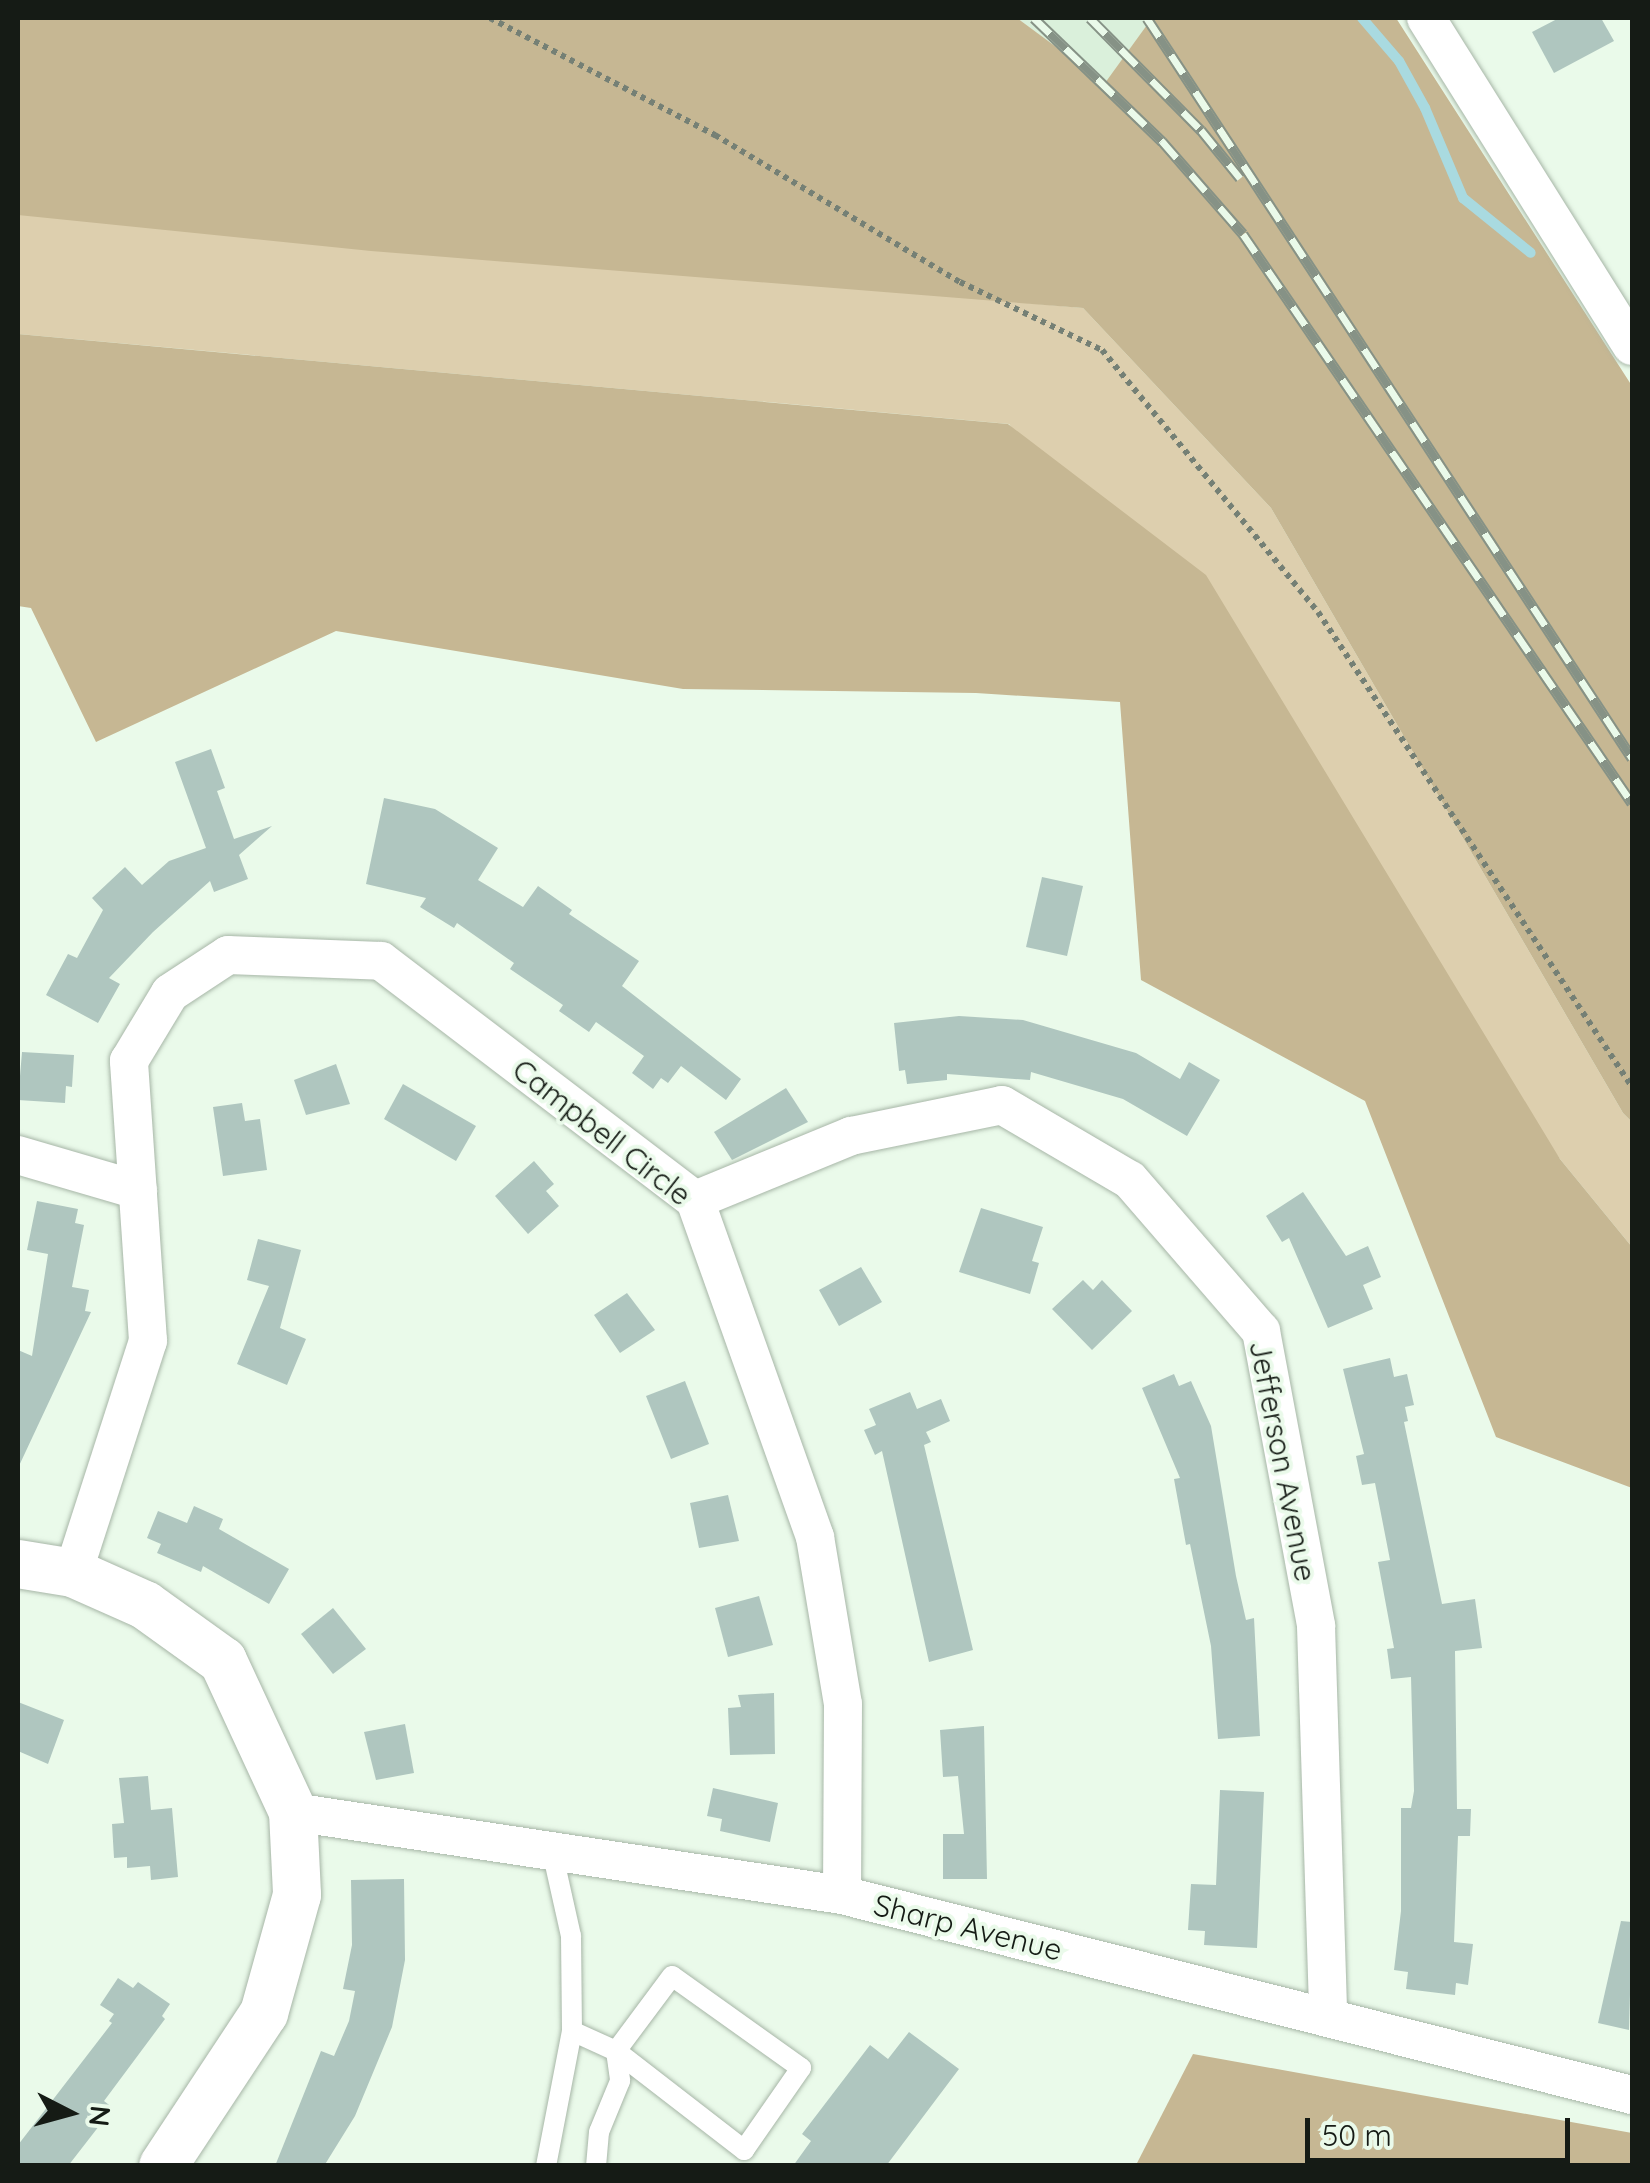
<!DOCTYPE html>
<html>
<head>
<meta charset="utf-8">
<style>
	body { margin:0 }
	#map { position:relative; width:1650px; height:2183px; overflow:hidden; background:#eafaea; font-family:Quicksand,sans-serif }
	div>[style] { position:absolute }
	.built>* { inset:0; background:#daf0db }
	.green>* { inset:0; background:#ddcfae }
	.forest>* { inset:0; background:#c6b793 }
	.stream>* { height:10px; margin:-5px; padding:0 5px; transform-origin:5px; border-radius:5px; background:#a9dae0 }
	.building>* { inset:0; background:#afc6bf }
	.path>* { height:6px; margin-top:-3px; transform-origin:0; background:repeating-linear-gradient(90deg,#758075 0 5px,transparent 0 10px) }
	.roads { filter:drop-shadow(0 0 2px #a7b6a7) drop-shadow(0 0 2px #a7b6a7) }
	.service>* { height:20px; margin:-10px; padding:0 10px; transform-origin:10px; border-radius:10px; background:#fff }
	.minor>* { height:38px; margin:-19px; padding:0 19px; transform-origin:19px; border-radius:19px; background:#fff }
	.tertiary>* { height:48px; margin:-24px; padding:0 24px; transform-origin:24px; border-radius:24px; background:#fff }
	.rail>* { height:11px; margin-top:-5.5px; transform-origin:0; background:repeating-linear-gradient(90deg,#eafaea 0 22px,#869286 0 44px); box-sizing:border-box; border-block:2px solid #869286 }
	span { translate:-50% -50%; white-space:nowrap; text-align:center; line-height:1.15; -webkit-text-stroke:8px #eafaea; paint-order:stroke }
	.street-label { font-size:30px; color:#151b15 }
	.frame { position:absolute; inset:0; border:20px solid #151b15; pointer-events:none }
	.north { position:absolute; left:20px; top:2063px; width:100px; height:100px; -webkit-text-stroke:8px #eafaea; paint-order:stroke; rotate:96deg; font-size:28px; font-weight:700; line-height:40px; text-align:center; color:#151b15 }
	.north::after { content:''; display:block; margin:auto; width:35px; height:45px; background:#151b15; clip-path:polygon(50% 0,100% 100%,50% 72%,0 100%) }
	.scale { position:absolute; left:1305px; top:2118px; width:265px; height:45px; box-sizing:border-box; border:5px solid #151b15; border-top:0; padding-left:12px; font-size:30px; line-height:35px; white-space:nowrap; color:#151b15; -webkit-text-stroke:8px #eafaea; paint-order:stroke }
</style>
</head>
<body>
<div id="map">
	<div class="built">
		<i style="clip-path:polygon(1017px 18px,1152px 18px,1105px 84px)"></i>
	</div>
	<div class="green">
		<i style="clip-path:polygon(18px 211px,1083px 308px,1271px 508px,1623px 1113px,1632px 1122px,1632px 1247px,1560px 1159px,1009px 424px,18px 334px)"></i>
	</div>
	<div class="forest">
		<i style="clip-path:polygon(18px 18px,1017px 18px,1105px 83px,1152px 18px,1396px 18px,1632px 386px,1632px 1122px,1623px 1113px,1271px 508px,1083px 308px,371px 251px,18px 215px)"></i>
		<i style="clip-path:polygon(18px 334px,1008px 424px,1206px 575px,1560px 1159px,1632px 1247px,1632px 1488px,1496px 1437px,1365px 1101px,1141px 980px,1120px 702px,976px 693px,683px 689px,336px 631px,96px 742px,31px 608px,18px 606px)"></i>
		<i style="clip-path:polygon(1193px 2054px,1632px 2133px,1632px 2165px,1136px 2165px)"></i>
	</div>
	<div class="stream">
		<i style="left:1362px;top:18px;width:57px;rotate:49.3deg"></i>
		<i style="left:1399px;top:61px;width:54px;rotate:61deg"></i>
		<i style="left:1425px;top:108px;width:98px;rotate:67.1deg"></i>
		<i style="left:1463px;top:198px;width:87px;rotate:39deg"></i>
	</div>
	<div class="building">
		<i style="clip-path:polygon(1559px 18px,1601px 18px,1614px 41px,1554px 73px,1532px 32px)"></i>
		<i style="clip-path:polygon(211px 749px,225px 788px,217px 791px,234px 839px,272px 826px,239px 855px,248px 879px,214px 892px,210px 881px,153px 932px,109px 978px,120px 984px,98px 1023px,46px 995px,68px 954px,77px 958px,103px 910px,92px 898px,125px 867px,142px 885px,169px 861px,206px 848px,175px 762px)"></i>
		<i style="clip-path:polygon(384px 798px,435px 809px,498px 848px,478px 880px,523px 907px,538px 886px,572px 910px,569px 914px,639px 961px,622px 986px,741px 1079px,726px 1100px,681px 1066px,668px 1083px,661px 1078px,653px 1089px,632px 1073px,644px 1056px,596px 1022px,589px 1032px,559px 1011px,563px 1005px,510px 969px,514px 963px,457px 923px,454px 928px,420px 907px,426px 898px,366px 884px)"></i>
		<i style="clip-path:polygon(1042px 877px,1083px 886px,1067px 956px,1026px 947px)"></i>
		<i style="clip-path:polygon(959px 1016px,1023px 1020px,1136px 1053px,1180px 1079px,1189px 1062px,1220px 1080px,1187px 1136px,1123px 1099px,1031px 1072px,1030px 1080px,947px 1074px,947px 1080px,907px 1084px,905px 1070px,899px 1071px,894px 1023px)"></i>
		<i style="clip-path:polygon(22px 1052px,74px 1055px,72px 1087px,66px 1086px,65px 1103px,18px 1100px)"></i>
		<i style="clip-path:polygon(336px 1064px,350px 1104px,306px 1115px,294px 1080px)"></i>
		<i style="clip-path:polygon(403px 1084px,476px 1126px,456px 1161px,384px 1119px)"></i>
		<i style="clip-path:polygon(786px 1088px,808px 1122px,732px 1160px,714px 1132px)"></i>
		<i style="clip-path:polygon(242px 1103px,245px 1121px,260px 1119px,267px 1170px,223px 1176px,213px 1107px)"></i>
		<i style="clip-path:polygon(534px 1161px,554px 1184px,546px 1191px,559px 1206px,528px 1234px,495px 1196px)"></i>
		<i style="clip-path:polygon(1303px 1192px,1346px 1256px,1368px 1246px,1381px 1277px,1363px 1285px,1373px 1309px,1328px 1328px,1289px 1238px,1282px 1242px,1266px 1216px)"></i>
		<i style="clip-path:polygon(37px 1201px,78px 1209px,75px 1223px,84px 1225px,72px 1287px,89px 1290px,85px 1311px,91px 1312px,18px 1468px,18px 1350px,32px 1356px,48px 1254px,27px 1250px)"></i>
		<i style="clip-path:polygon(981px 1208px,1043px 1227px,1032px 1261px,1039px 1263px,1030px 1294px,959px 1272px)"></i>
		<i style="clip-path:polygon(258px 1239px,301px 1250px,280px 1328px,306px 1339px,287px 1385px,237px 1364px,269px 1286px,247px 1280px)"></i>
		<i style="clip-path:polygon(861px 1267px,882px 1302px,839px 1326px,819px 1290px)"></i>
		<i style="clip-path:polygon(1083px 1280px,1093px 1290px,1102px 1280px,1132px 1311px,1092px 1350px,1052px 1309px)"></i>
		<i style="clip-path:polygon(627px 1293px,655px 1330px,620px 1353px,594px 1315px)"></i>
		<i style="clip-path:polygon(1390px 1358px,1394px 1377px,1407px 1374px,1414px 1405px,1405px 1407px,1408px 1421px,1404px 1422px,1442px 1604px,1475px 1599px,1482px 1648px,1455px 1651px,1457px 1809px,1471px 1809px,1470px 1836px,1458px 1836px,1454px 1942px,1473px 1944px,1468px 1985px,1456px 1983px,1455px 1995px,1406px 1989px,1408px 1972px,1394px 1970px,1401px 1911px,1401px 1808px,1411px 1808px,1414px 1791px,1411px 1677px,1391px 1679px,1387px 1649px,1394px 1648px,1378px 1562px,1390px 1560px,1375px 1483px,1362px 1485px,1356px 1456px,1364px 1454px,1343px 1369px)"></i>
		<i style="clip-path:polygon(1174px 1374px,1179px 1386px,1191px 1381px,1211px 1426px,1236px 1576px,1246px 1620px,1254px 1618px,1260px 1736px,1218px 1739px,1211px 1646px,1190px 1544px,1186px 1545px,1174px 1479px,1180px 1478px,1142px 1388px)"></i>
		<i style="clip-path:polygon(685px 1381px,709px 1444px,671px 1459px,646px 1396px)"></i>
		<i style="clip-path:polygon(910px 1392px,917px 1409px,941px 1399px,950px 1421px,926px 1432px,931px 1442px,924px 1445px,973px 1650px,929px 1662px,882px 1451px,875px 1455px,864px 1430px,876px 1425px,869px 1409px)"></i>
		<i style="clip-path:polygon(728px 1495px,739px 1541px,699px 1548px,690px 1503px)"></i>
		<i style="clip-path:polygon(194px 1506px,223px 1519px,219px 1529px,289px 1569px,269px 1604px,203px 1566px,201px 1572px,157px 1553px,161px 1544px,147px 1538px,158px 1511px,187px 1523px)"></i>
		<i style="clip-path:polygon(759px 1596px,773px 1645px,728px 1657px,715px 1608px)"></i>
		<i style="clip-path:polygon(333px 1608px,366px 1649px,333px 1674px,301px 1634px)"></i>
		<i style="clip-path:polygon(774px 1693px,775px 1754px,730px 1755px,728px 1708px,741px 1707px,738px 1695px)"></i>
		<i style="clip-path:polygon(18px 1702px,64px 1720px,48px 1764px,18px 1751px)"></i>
		<i style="clip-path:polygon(405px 1724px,414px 1773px,376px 1780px,364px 1732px)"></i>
		<i style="clip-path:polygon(984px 1726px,987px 1879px,943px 1879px,943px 1834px,964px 1834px,958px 1776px,943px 1777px,940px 1730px)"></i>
		<i style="clip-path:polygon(148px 1776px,151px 1810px,172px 1808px,178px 1877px,151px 1880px,150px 1866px,127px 1868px,127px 1857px,114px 1858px,112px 1824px,124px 1823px,119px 1778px)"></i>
		<i style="clip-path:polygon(713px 1788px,778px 1803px,770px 1842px,720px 1831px,722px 1819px,707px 1816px)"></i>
		<i style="clip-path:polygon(1220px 1790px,1264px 1792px,1257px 1948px,1204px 1945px,1205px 1931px,1188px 1930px,1191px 1884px,1216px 1885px)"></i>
		<i style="clip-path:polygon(404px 1879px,405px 1960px,392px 2027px,355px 2116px,324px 2166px,275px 2166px,321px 2051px,334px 2056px,349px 2021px,355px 1991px,343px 1989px,352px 1945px,351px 1880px)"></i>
		<i style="clip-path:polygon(1621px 1921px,1632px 1922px,1629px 2030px,1598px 2023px)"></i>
		<i style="clip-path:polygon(118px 1978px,133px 1988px,138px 1982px,170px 2004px,162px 2016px,165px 2019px,104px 2101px,113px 2108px,68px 2166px,18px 2166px,18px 2145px,112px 2023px,109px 2021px,114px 2014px,100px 2005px)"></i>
		<i style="clip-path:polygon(909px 2032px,959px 2069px,886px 2166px,793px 2166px,811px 2141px,802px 2134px,870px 2045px,888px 2059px)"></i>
	</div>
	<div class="path">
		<i style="left:490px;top:18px;width:254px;rotate:27.5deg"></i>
		<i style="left:715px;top:135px;width:286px;rotate:31deg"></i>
		<i style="left:960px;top:282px;width:157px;rotate:25.6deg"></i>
		<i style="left:1102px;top:350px;width:340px;rotate:50.5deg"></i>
		<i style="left:1318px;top:612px;width:569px;rotate:56.53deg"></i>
	</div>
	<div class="roads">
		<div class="service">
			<i style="left:572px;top:2031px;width:48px;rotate:24.4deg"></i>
			<i style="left:616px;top:2051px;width:162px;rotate:37.7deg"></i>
			<i style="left:744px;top:2150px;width:100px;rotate:-55.2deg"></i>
			<i style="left:801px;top:2068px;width:158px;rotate:-144.5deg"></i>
			<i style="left:672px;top:1976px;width:94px;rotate:126.7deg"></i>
			<i style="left:616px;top:2051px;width:30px;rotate:82deg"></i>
			<i style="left:620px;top:2081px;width:55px;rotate:112.4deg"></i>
			<i style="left:599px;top:2132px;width:34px;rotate:95deg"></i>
			<i style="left:546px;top:2166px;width:137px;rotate:-79.1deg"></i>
			<i style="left:572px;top:2031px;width:95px;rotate:-90.6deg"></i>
			<i style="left:571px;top:1936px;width:87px;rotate:-102.6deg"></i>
		</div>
		<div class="minor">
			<i style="left:1426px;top:18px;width:387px;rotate:57.9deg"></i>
			<i style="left:18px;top:1155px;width:125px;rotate:16.3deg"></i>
			<i style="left:695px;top:1200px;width:169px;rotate:-22.3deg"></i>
			<i style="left:851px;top:1136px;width:154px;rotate:-11.6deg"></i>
			<i style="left:1002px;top:1105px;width:148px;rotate:30.4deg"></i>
			<i style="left:1130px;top:1180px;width:200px;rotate:49.1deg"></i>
			<i style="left:1261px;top:1331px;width:300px;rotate:79.4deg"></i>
			<i style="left:1316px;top:1626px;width:392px;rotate:88.2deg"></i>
			<i style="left:73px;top:1573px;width:244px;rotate:-72.1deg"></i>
			<i style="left:148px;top:1341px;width:281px;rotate:-93.9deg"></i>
			<i style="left:129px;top:1061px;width:79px;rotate:-58.9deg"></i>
			<i style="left:170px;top:993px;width:69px;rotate:-33.2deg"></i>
			<i style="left:228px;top:955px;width:153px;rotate:2.2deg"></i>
			<i style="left:381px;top:961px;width:395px;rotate:37.3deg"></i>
			<i style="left:695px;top:1200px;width:358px;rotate:70.4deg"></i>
			<i style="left:815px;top:1537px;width:169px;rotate:80.5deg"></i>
			<i style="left:843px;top:1704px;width:191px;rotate:90.3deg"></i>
			<i style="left:293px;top:1812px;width:555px;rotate:8.6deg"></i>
			<i style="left:842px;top:1895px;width:815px;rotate:14.21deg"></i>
		</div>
		<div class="tertiary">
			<i style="left:18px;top:1564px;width:56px;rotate:9.3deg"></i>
			<i style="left:73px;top:1573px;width:79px;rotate:24deg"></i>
			<i style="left:145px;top:1605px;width:96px;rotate:35.7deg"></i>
			<i style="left:223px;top:1661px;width:166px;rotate:65.1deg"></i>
			<i style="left:293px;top:1812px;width:83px;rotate:87.2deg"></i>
			<i style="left:297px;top:1895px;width:123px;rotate:105.6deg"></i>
			<i style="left:264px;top:2013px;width:183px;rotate:123.4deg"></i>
		</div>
	</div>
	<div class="rail">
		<i style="left:1034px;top:18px;width:178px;rotate:43.9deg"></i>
		<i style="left:1162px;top:141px;width:123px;rotate:48.9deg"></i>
		<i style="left:1243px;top:234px;width:689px;rotate:55.64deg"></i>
		<i style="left:1090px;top:18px;width:158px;rotate:45.3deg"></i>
		<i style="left:1201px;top:130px;width:62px;rotate:50.9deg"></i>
		<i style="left:1147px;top:18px;width:885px;rotate:56.76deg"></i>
	</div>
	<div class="street-label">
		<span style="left:602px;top:1132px;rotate:38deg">Campbell Circle</span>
		<span style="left:1283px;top:1461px;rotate:79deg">Jefferson Avenue</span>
		<span style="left:968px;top:1927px;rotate:14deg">Sharp Avenue</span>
	</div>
	<div class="frame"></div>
	<div class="north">N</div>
	<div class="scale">50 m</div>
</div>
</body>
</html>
